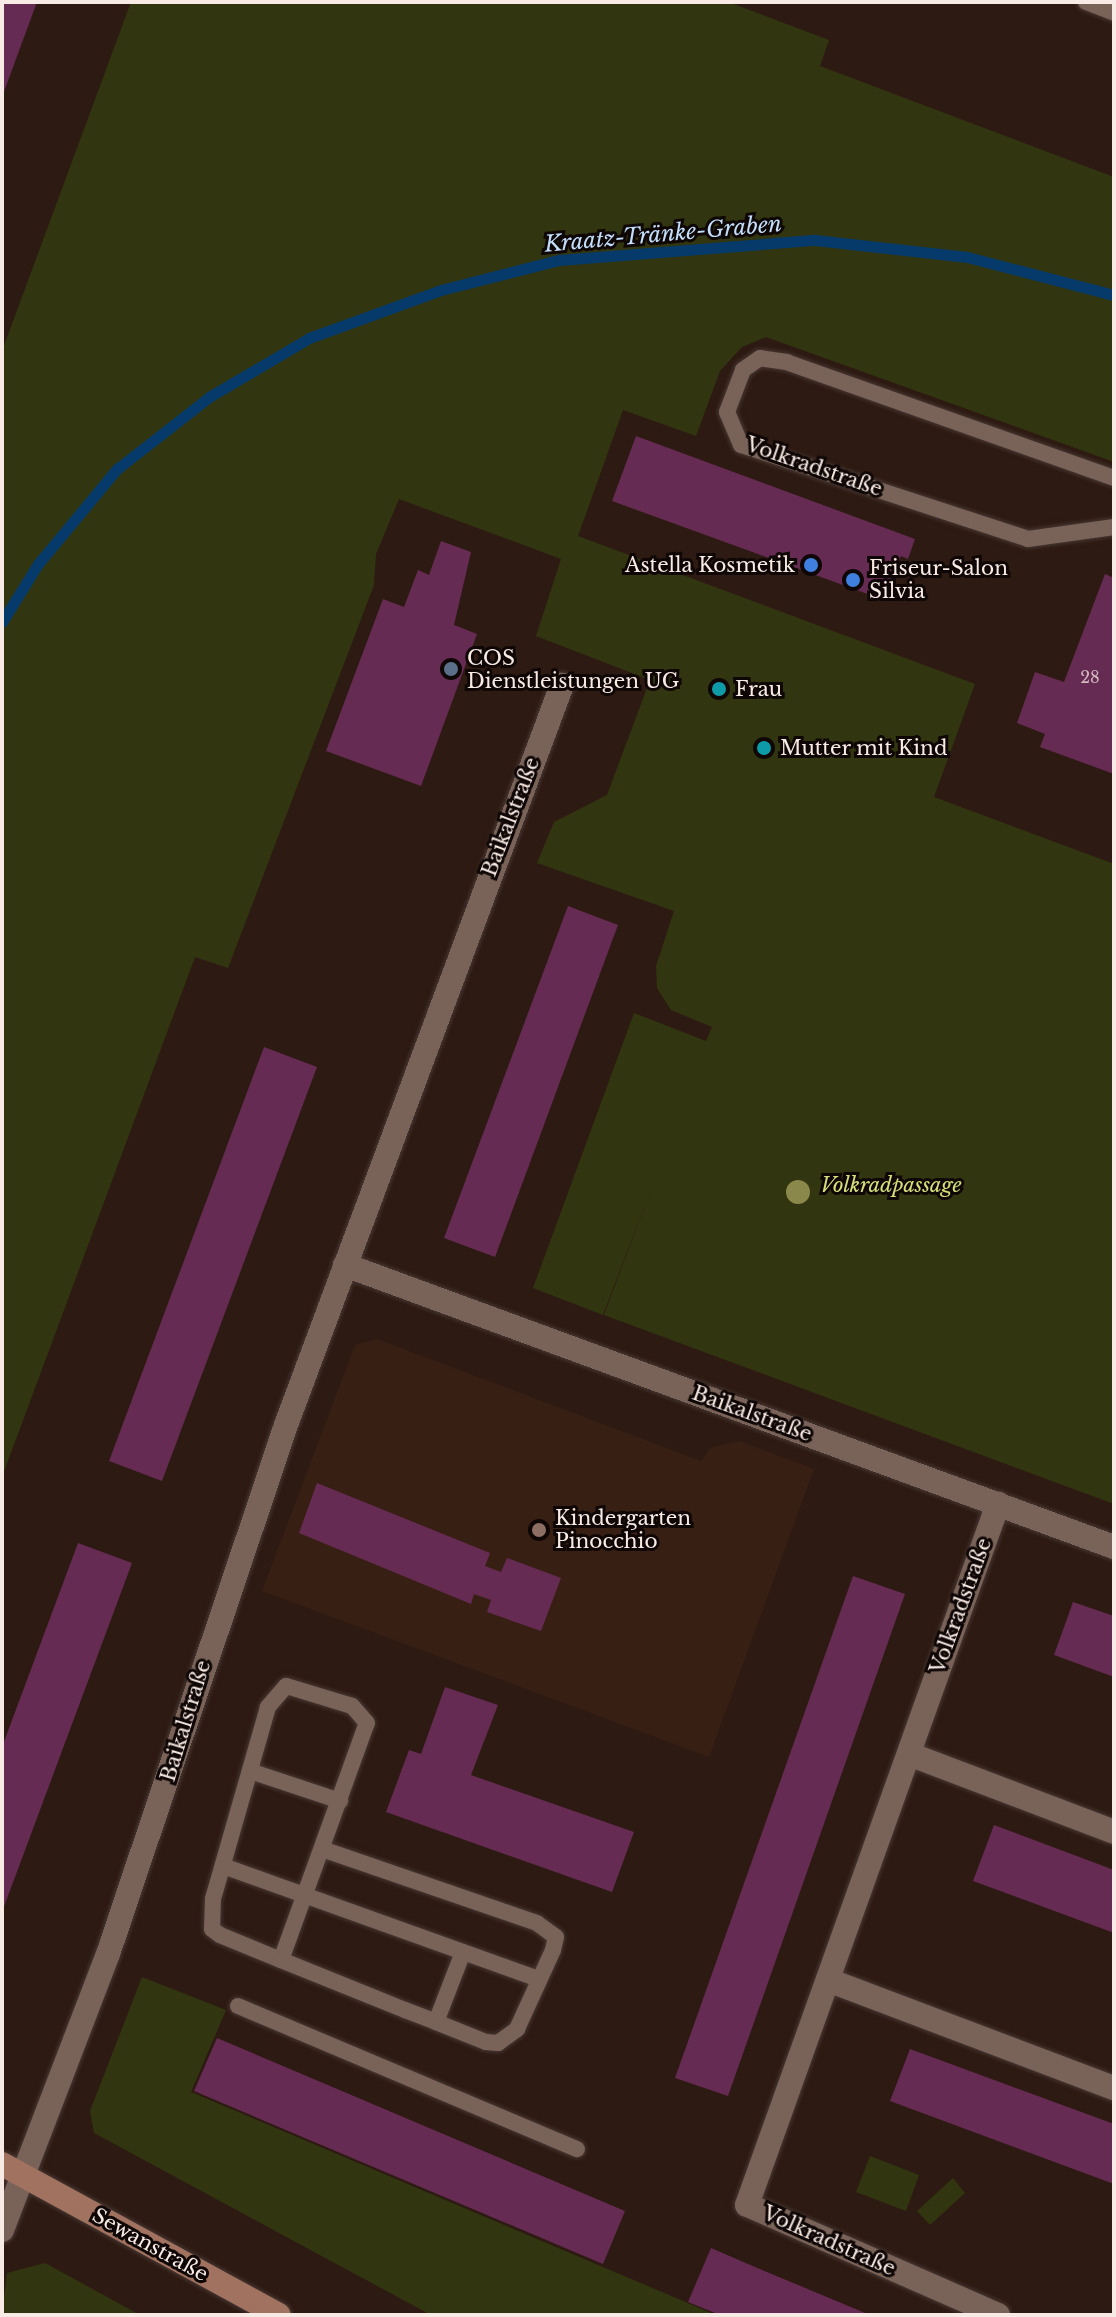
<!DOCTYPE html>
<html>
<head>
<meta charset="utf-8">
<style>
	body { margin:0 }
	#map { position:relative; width:1116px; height:2317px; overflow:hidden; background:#2d1a12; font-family:"Libre Baskerville",serif }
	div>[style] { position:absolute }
	.built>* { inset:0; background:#381f14 }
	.green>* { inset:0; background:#323610 }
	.stream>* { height:11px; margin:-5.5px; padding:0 5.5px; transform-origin:5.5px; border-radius:5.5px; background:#053a6b }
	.building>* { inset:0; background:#662b53 }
	.roads { filter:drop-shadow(0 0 2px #473733) drop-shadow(0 0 2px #473733) }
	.lane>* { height:16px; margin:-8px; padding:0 8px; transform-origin:8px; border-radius:8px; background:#796258 }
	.street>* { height:24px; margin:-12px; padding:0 12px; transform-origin:12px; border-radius:12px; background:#796258 }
	.secondary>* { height:24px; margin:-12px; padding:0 12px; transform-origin:12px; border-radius:12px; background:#a0725f }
	.trees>* { width:24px; height:24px; margin:-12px; border-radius:50%; background:#8a884b }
	.dots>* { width:22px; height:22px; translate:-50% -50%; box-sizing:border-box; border:4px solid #0f0705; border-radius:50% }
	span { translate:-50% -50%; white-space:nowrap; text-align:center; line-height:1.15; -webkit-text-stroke:6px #0f0705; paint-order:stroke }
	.number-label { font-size:16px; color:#d4bac0 }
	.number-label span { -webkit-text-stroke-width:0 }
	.street-label { font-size:20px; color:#f8eae4 }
	.poi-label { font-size:20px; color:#f8eae4 }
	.right { translate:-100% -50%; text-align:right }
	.left { translate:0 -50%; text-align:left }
	.park-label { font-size:20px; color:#d6e279; font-style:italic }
	.water-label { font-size:22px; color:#c4dffe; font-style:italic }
	.frame { position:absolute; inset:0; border:4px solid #f8eae4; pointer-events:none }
</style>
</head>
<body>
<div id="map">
	<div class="built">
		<i style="clip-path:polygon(377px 1339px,701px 1461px,710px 1448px,739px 1441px,814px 1469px,709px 1757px,262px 1591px,355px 1345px)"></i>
	</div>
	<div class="green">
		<i style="clip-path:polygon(131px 2px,728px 2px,829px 40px,820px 66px,1114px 177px,1114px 462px,766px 337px,742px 347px,720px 371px,696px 436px,623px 410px,578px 536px,975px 684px,934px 797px,1114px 864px,1114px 1504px,604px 1315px,651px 1189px,603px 1315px,533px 1288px,634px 1013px,706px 1041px,712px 1027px,671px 1010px,657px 988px,656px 966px,674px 911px,537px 863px,554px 822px,607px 795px,650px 680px,536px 636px,561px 559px,399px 499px,376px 554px,374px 585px,228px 968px,195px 957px,2px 1477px,2px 351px)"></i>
		<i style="clip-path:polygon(142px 1977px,226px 2010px,191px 2092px,716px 2315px,431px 2315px,94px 2133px,90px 2111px)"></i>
		<i style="clip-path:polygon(870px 2156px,919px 2175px,906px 2211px,856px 2192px)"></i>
		<i style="clip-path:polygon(953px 2178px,965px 2193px,930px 2225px,917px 2211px)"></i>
		<i style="clip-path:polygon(45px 2263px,140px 2315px,2px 2315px,7px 2273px)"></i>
	</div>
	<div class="stream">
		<i style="left:2px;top:622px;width:68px;rotate:-58.2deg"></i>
		<i style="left:38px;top:564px;width:124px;rotate:-50.3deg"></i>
		<i style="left:117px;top:469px;width:117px;rotate:-38deg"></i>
		<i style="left:209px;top:397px;width:116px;rotate:-30.5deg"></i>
		<i style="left:309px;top:338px;width:140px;rotate:-20deg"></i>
		<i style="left:441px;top:290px;width:122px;rotate:-14.3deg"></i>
		<i style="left:559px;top:260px;width:257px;rotate:-4.5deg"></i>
		<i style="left:815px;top:240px;width:153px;rotate:6.4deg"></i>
		<i style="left:967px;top:257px;width:152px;rotate:14.5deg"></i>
	</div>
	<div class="building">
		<i style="clip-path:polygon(2px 2px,37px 2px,2px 97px)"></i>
		<i style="clip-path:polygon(636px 436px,915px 539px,908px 559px,901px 556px,884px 600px,612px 501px)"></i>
		<i style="clip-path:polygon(441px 541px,471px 552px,454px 625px,477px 634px,421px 786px,326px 751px,383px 599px,404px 607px,418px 570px,429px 575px)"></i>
		<i style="clip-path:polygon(1105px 574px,1114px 578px,1114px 774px,1040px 747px,1045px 734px,1017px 723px,1035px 672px,1064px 682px)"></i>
		<i style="clip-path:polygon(568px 906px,618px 925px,495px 1257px,444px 1238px)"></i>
		<i style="clip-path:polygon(264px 1047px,317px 1067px,162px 1481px,109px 1461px)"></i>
		<i style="clip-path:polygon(317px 1483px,490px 1553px,485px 1566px,501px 1572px,507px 1558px,561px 1578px,541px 1631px,487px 1612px,491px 1600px,474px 1594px,471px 1604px,299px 1533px)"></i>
		<i style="clip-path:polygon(78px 1543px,132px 1563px,2px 1912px,2px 1747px)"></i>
		<i style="clip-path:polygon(853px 1576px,905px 1594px,728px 2096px,675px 2078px)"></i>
		<i style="clip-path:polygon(1073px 1602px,1114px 1616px,1114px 1677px,1054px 1655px)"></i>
		<i style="clip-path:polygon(445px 1687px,498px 1705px,471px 1775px,634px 1832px,612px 1892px,386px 1812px,409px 1750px,421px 1754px)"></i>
		<i style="clip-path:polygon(994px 1825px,1114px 1870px,1114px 1933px,973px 1881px)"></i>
		<i style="clip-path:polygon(217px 2038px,625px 2211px,603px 2264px,194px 2091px)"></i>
		<i style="clip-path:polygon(910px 2049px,1114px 2124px,1114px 2184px,890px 2101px)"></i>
		<i style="clip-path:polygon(711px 2248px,755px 2267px,870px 2315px,720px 2315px,688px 2302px)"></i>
	</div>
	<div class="roads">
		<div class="lane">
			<i style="left:1086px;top:2px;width:30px;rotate:21deg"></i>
			<i style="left:1114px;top:478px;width:347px;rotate:-160.5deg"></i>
			<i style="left:787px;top:362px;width:27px;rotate:-172deg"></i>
			<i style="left:760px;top:358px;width:21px;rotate:145deg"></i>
			<i style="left:743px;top:370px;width:45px;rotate:110.9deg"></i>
			<i style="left:727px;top:412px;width:36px;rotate:67deg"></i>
			<i style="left:741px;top:445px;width:302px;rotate:18.1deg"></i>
			<i style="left:1028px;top:539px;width:87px;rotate:-7.9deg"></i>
			<i style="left:250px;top:1771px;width:95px;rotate:18.4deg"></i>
			<i style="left:223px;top:1866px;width:336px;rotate:19.7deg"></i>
			<i style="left:281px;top:1960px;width:252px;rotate:-70.1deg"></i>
			<i style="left:367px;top:1723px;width:23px;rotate:-131deg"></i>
			<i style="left:352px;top:1706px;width:69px;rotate:-163.1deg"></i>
			<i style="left:286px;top:1686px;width:28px;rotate:131deg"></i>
			<i style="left:268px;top:1707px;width:200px;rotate:106deg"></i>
			<i style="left:213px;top:1899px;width:30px;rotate:92deg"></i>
			<i style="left:212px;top:1929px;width:10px;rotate:37deg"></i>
			<i style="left:220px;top:1935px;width:66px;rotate:22.3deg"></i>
			<i style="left:281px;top:1960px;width:134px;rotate:22deg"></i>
			<i style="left:405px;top:2010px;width:33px;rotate:21deg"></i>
			<i style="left:436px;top:2022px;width:54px;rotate:21.8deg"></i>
			<i style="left:486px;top:2042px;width:12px;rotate:5deg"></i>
			<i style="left:498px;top:2043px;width:24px;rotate:-36deg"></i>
			<i style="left:517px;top:2029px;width:87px;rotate:-65.5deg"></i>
			<i style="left:553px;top:1950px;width:13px;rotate:-77deg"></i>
			<i style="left:556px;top:1937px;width:24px;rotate:-144deg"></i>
			<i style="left:537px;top:1923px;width:227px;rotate:-161deg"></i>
			<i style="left:238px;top:2006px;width:368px;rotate:22.9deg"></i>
			<i style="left:436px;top:2022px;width:75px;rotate:-68.9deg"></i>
		</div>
		<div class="street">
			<i style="left:345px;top:1265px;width:819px;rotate:20.14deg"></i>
			<i style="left:909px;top:1754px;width:219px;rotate:20.8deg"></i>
			<i style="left:828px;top:1980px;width:306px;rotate:20.7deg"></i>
			<i style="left:2px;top:2230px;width:296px;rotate:-69deg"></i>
			<i style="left:108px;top:1954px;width:558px;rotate:-71.4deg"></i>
			<i style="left:286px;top:1425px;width:790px;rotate:-69.55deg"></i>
			<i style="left:998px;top:2315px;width:274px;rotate:-156.3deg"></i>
			<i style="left:747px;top:2205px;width:745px;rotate:-70.3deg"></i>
		</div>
		<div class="secondary">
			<i style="left:2px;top:2164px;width:315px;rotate:28.6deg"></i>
		</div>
	</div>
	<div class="trees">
		<i style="left:798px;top:1192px"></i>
	</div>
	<div class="dots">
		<i style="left:811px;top:565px;background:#3f7fe0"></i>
		<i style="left:853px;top:580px;background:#3f7fe0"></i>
		<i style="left:451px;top:669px;background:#5c6f8a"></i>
		<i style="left:719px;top:689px;background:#0f9aa8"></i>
		<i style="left:764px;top:748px;background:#0f9aa8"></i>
		<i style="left:539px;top:1530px;background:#8d6e63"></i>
	</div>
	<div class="number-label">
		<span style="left:1090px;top:677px">28</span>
	</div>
	<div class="street-label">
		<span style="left:814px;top:467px;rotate:19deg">Volkradstraße</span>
		<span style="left:511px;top:817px;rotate:-69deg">Baikalstraße</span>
		<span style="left:752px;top:1414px;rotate:20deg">Baikalstraße</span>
		<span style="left:961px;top:1606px;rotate:-70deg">Volkradstraße</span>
		<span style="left:186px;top:1721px;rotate:-73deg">Baikalstraße</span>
		<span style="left:829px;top:2241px;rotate:24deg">Volkradstraße</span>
		<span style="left:150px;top:2245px;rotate:29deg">Sewanstraße</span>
	</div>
	<div class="poi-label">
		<span class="right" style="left:795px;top:565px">Astella Kosmetik</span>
		<span class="left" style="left:869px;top:580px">Friseur-Salon<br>Silvia</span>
		<span class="left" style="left:467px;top:670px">COS<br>Dienstleistungen UG</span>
		<span class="left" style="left:735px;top:689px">Frau</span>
		<span class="left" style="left:780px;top:748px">Mutter mit Kind</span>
		<span class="left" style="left:555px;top:1530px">Kindergarten<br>Pinocchio</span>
	</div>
	<div class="park-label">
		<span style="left:891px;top:1185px">Volkradpassage</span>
	</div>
	<div class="water-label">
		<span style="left:663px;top:234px;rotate:-5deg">Kraatz-Tränke-Graben</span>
	</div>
	<div class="frame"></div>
</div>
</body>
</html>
